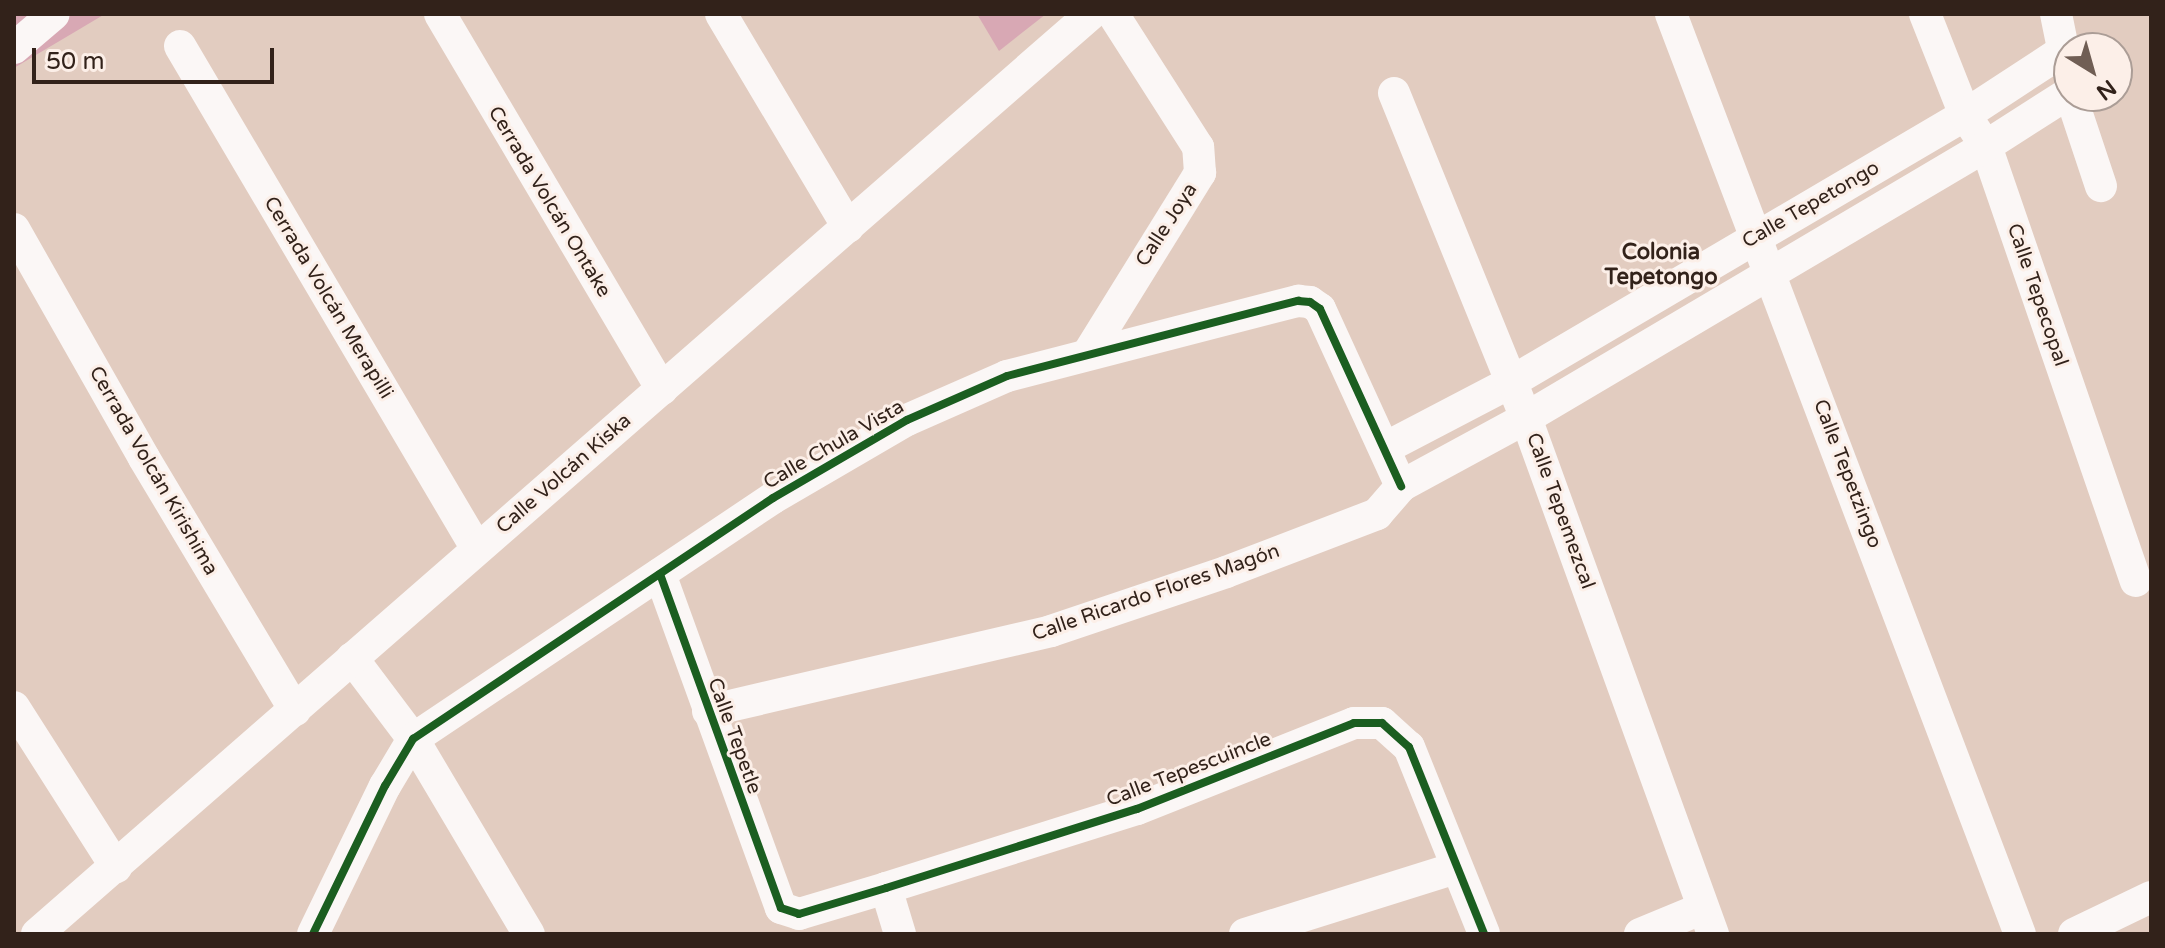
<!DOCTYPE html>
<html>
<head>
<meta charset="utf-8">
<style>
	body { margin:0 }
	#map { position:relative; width:2165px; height:948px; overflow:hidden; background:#e2ccc0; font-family:"Varela Round",sans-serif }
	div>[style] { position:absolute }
	.green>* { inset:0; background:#d8a8b4 }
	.minor>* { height:32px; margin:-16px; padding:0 16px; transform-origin:16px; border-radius:16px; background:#fbf7f6 }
	.cycleway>* { height:8px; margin:-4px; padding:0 4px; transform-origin:4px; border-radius:4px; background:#1b5e20 }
	span { translate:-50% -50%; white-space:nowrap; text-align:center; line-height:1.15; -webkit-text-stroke:6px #fcefe8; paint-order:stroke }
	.street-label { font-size:20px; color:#32221a }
	.neighbourhood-label { font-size:22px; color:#32221a; font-weight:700 }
	.frame { position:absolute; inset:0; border:16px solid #32221a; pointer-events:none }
	.north { position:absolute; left:2053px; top:32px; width:80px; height:80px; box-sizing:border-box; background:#fcefe8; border:2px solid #ab9d96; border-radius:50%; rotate:143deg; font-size:22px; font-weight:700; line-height:32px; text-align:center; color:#32221a }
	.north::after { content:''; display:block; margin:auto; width:28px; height:36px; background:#705e54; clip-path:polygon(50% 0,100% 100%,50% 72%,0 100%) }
	.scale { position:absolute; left:32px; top:48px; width:242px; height:36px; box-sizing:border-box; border:4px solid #32221a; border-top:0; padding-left:10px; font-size:24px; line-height:28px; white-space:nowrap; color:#32221a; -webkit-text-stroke:6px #fcefe8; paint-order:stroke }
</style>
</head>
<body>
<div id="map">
	<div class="green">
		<i style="clip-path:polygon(14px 14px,105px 14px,14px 68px)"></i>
		<i style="clip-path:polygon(977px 14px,1046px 14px,999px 51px)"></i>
	</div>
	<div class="minor">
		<i style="left:440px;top:14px;width:436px;rotate:59.4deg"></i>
		<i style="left:721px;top:14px;width:248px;rotate:59.2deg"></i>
		<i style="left:1671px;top:14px;width:984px;rotate:69.23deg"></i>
		<i style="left:1925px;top:14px;width:109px;rotate:68.4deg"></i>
		<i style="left:1965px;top:115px;width:37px;rotate:56deg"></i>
		<i style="left:1986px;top:146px;width:460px;rotate:71deg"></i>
		<i style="left:2056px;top:14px;width:55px;rotate:78.5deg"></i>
		<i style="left:180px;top:46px;width:584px;rotate:59.44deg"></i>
		<i style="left:14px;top:48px;width:52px;rotate:-40.4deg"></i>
		<i style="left:1394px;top:93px;width:351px;rotate:67.9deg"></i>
		<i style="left:1526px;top:418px;width:549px;rotate:70.08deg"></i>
		<i style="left:2071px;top:96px;width:95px;rotate:71.6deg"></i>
		<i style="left:14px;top:229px;width:263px;rotate:60.4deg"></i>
		<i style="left:144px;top:458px;width:294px;rotate:59.1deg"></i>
		<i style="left:1089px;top:352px;width:211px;rotate:-58.2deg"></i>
		<i style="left:1200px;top:173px;width:26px;rotate:-94deg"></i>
		<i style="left:1198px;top:147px;width:158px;rotate:-122.6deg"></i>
		<i style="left:1385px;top:448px;width:142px;rotate:-27.6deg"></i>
		<i style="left:1511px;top:382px;width:527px;rotate:-30.46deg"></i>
		<i style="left:1965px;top:115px;width:121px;rotate:-33.2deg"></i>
		<i style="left:1401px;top:486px;width:142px;rotate:-28.5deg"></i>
		<i style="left:1526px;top:418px;width:534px;rotate:-30.6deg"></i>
		<i style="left:1986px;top:146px;width:98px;rotate:-32.6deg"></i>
		<i style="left:660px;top:574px;width:355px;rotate:70.1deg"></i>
		<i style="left:781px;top:908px;width:19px;rotate:18deg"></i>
		<i style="left:799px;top:914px;width:91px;rotate:-16.6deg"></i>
		<i style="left:886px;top:888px;width:263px;rotate:-17.5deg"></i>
		<i style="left:1137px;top:809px;width:233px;rotate:-21.6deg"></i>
		<i style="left:1354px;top:723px;width:28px"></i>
		<i style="left:1382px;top:723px;width:36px;rotate:42deg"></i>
		<i style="left:1409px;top:747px;width:201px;rotate:68.1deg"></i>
		<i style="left:352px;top:658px;width:101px;rotate:53deg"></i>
		<i style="left:413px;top:739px;width:227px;rotate:59.3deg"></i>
		<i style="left:14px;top:707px;width:190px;rotate:57.5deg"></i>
		<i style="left:708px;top:711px;width:352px;rotate:-13.1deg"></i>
		<i style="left:1051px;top:631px;width:185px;rotate:-18.6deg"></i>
		<i style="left:1226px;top:572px;width:162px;rotate:-21deg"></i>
		<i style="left:1377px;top:514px;width:37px;rotate:-49deg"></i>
		<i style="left:886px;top:888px;width:48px;rotate:73.1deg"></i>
		<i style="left:37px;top:934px;width:1399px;rotate:-41.12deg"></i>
		<i style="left:313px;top:934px;width:165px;rotate:-64.1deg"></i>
		<i style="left:385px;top:786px;width:55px;rotate:-59.2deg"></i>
		<i style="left:413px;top:739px;width:433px;rotate:-33.8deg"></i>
		<i style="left:773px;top:498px;width:155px;rotate:-30.2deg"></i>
		<i style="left:907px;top:420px;width:109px;rotate:-23.7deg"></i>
		<i style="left:1007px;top:376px;width:301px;rotate:-14.5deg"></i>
		<i style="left:1298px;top:301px;width:12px;rotate:5deg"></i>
		<i style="left:1310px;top:302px;width:12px;rotate:35deg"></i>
		<i style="left:1320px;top:309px;width:195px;rotate:65.4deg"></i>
		<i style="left:1245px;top:934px;width:220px;rotate:-17.4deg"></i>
		<i style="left:1640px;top:934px;width:68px;rotate:-22.4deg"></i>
		<i style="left:2074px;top:934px;width:85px;rotate:-25.7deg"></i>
	</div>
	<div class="cycleway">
		<i style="left:660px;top:574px;width:355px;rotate:70.1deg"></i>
		<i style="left:781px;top:908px;width:19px;rotate:18deg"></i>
		<i style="left:799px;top:914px;width:91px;rotate:-16.6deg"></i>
		<i style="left:886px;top:888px;width:263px;rotate:-17.5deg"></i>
		<i style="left:1137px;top:809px;width:233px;rotate:-21.6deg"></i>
		<i style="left:1354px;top:723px;width:28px"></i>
		<i style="left:1382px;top:723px;width:36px;rotate:42deg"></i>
		<i style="left:1409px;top:747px;width:201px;rotate:68.1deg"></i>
		<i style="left:313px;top:934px;width:165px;rotate:-64.1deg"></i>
		<i style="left:385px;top:786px;width:55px;rotate:-59.2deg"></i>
		<i style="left:413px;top:739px;width:433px;rotate:-33.8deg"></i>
		<i style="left:773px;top:498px;width:155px;rotate:-30.2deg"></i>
		<i style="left:907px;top:420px;width:109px;rotate:-23.7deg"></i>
		<i style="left:1007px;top:376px;width:301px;rotate:-14.5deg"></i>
		<i style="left:1298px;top:301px;width:12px;rotate:5deg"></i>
		<i style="left:1310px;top:302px;width:12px;rotate:35deg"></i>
		<i style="left:1320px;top:309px;width:195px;rotate:65.4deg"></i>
	</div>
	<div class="street-label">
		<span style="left:549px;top:202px;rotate:59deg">Cerrada Volcán Ontake</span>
		<span style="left:1811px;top:205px;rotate:-30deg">Calle Tepetongo</span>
		<span style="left:1167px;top:225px;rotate:-57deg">Calle Joya</span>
		<span style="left:2037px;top:295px;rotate:71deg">Calle Tepecopal</span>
		<span style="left:328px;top:298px;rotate:59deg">Cerrada Volcán Merapilli</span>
		<span style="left:834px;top:445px;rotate:-30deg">Calle Chula Vista</span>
		<span style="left:153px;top:471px;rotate:60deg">Cerrada Volcán Kirishima</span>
		<span style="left:564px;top:474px;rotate:-41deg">Calle Volcán Kiska</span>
		<span style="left:1847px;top:474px;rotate:69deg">Calle Tepetzingo</span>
		<span style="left:1560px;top:511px;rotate:70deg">Calle Tepemezcal</span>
		<span style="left:1156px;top:593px;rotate:-19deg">Calle Ricardo Flores Magón</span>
		<span style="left:734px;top:736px;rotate:70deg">Calle Tepetle</span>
		<span style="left:1189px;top:770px;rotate:-21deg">Calle Tepescuincle</span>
	</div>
	<div class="neighbourhood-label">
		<span style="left:1661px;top:265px">Colonia<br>Tepetongo</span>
	</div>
	<div class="frame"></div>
	<div class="north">N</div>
	<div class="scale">50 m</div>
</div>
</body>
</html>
